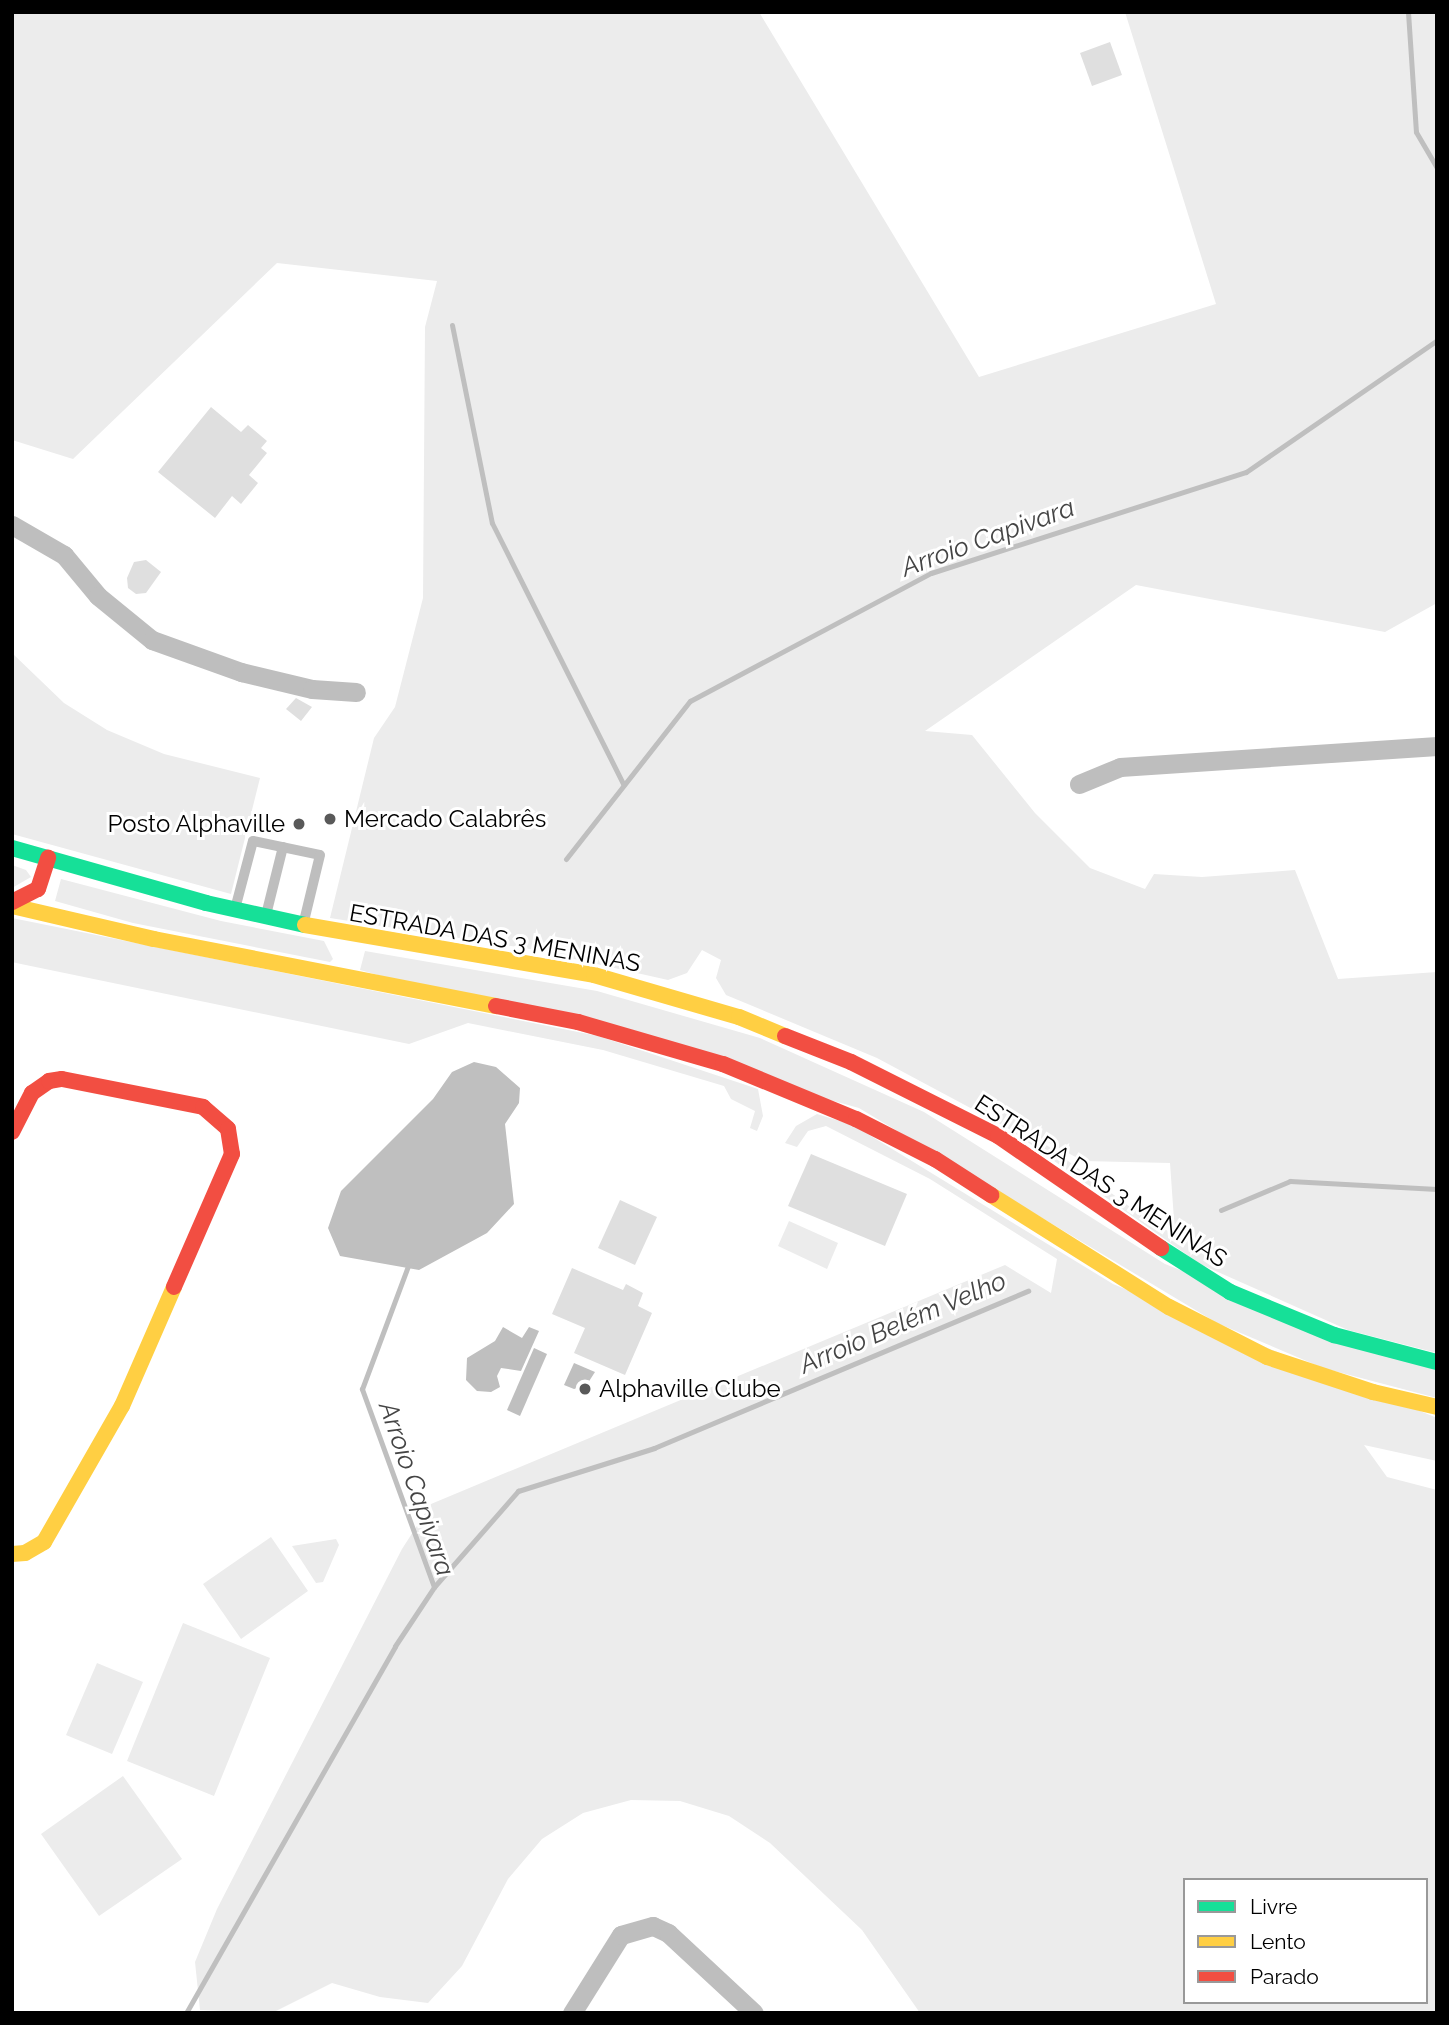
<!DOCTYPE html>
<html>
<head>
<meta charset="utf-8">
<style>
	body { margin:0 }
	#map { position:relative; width:1449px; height:2025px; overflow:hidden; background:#fff; font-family:Raleway,sans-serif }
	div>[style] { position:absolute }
	.green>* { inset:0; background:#ececec }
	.water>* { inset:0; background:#bfbfbf }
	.stream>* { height:5px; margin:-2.5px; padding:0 2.5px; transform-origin:2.5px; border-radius:2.5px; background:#bfbfbf }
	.building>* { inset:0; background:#dfdfdf }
	.lane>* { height:10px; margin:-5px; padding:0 5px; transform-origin:5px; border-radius:5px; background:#bebebe }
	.street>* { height:19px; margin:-9.5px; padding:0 9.5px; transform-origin:9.5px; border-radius:9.5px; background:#bebebe }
	.fast>* { height:16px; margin:-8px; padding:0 8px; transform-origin:8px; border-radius:8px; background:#16e098 }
	.slow>* { height:16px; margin:-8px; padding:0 8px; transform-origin:8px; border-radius:8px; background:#ffcf43 }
	.jam>* { height:16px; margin:-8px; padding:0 8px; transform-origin:8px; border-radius:8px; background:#f24e42 }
	.dots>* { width:19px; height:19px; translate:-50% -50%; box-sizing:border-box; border:4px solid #fff; border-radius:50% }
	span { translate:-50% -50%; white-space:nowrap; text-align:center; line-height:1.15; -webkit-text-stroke:6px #fff; paint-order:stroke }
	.poi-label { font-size:24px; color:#000 }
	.left { translate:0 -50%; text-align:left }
	.right { translate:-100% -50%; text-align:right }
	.street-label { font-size:24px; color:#000 }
	.water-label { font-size:26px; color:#444; font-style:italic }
	.frame { position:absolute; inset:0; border:14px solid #000; pointer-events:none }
	.legend { position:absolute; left:1183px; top:1878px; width:245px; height:126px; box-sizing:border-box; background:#fff; border:2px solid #999; margin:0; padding:9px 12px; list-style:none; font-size:21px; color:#000 }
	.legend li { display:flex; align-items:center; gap:14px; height:35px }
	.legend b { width:35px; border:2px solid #999 }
</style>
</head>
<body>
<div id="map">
	<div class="green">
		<i style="clip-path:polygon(evenodd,12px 12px,759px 12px,979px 377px,1216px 304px,1125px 12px,1437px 12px,1437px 603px,1385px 632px,1136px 585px,925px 731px,972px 735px,1035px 813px,1090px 868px,1145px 889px,1154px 874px,1202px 877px,1295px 870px,1338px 979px,1437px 972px,1437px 1353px,1348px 1330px,1200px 1264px,1006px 1127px,877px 1058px,726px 995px,716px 978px,721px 960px,702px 950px,687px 973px,668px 980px,530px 949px,330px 918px,374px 738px,395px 707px,423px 598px,425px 327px,437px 281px,277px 263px,73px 459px,12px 440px,12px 12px,1029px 1132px,1083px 1161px,1170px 1163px,1175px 1234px,1153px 1224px,1029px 1132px)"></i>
		<i style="clip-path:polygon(12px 653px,64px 703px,107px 730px,164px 754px,260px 778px,231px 894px,12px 834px)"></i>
		<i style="clip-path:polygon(12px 865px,26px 870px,31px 877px,12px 888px)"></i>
		<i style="clip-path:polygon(61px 879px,221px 921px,324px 941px,333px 959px,330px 962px,133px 923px,55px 901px)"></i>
		<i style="clip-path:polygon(12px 918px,598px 1036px,758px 1089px,763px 1116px,757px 1131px,750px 1128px,755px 1111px,731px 1099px,724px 1086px,603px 1050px,468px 1023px,409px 1044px,21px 964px,12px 962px)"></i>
		<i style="clip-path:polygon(365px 951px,597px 991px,760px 1038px,924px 1112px,1165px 1264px,1437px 1371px,1437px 1398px,1323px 1368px,1217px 1323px,859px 1108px,360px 970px)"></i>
		<i style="clip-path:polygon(evenodd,817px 1114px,853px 1125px,1113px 1284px,1437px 1418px,1437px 1461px,1364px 1445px,1387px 1477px,1437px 1490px,1437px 2013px,920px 2013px,862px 1930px,770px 1843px,729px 1816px,680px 1801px,631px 1800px,583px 1813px,542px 1839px,508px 1879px,462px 1966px,428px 2003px,380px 1997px,332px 1983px,272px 2013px,200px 2010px,195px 1962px,217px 1909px,402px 1549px,431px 1504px,1005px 1265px,1051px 1293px,1057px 1259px,930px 1179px,826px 1126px,808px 1131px,797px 1147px,785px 1143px,796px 1126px,817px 1114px,1185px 1880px,1426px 1880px,1426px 2002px,1185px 2002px,1185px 1880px)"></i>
		<i style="clip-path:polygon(789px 1221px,838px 1243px,827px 1269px,778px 1246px)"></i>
		<i style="clip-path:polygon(271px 1537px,308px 1591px,241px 1639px,203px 1584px)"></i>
		<i style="clip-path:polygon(336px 1539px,339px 1545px,323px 1582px,316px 1583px,292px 1546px)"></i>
		<i style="clip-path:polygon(183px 1623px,270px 1658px,214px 1796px,127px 1761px)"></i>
		<i style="clip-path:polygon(97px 1663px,143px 1682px,112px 1754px,66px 1735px)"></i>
		<i style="clip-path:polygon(123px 1776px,182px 1859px,99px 1916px,41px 1834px)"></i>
	</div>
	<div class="water">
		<i style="clip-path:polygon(474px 1062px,496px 1067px,520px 1088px,519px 1103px,505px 1124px,514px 1204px,487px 1233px,419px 1270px,340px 1256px,328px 1228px,341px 1191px,433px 1099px,452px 1072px)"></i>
		<i style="clip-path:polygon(503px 1327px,522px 1338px,529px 1327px,539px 1331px,521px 1371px,501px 1368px,497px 1376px,500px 1387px,491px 1392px,477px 1391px,466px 1380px,467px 1358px,495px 1341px)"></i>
		<i style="clip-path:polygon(534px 1348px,547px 1354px,520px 1416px,507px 1410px)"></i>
		<i style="clip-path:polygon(574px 1363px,595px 1372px,586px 1386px,574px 1389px,564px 1385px)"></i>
	</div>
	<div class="stream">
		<i style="left:1408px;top:12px;width:120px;rotate:86.2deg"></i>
		<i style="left:1416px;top:132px;width:42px;rotate:59.7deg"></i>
		<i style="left:452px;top:325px;width:202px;rotate:78.6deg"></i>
		<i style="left:492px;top:523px;width:293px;rotate:63.3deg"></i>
		<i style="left:566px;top:859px;width:201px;rotate:-51.9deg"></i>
		<i style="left:690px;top:701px;width:273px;rotate:-28deg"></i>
		<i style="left:931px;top:573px;width:331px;rotate:-17.8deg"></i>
		<i style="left:1246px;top:472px;width:232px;rotate:-34.6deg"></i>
		<i style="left:1221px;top:1210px;width:75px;rotate:-22.8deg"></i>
		<i style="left:1290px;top:1181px;width:147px;rotate:3.1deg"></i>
		<i style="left:434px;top:1587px;width:128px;rotate:-48.8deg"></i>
		<i style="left:518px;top:1491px;width:143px;rotate:-17.5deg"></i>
		<i style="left:654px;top:1448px;width:406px;rotate:-22.8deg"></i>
		<i style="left:186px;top:2013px;width:422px;rotate:-60.3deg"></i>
		<i style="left:395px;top:1646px;width:71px;rotate:-56.5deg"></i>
		<i style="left:434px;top:1587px;width:211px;rotate:-110deg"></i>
		<i style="left:362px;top:1389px;width:134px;rotate:-69.5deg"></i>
	</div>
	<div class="building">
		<i style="clip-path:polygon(1110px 42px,1122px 75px,1092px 86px,1080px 53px)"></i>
		<i style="clip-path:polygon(211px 407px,241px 432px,248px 425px,267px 441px,261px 448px,267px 453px,249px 475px,258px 483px,241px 504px,232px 496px,215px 518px,158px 472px)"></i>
		<i style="clip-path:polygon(146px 560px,161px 572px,146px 593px,136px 594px,128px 588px,127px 578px,134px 562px)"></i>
		<i style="clip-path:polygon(296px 698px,312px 707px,301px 721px,286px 709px)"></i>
		<i style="clip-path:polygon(811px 1154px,907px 1194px,885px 1246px,788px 1206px)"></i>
		<i style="clip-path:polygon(620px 1200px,657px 1217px,635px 1265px,598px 1248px)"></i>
		<i style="clip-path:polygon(572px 1268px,623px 1290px,626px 1284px,643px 1293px,638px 1306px,652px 1313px,625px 1375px,574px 1353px,585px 1328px,552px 1314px)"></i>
	</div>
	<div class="lane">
		<i style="left:235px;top:909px;width:70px;rotate:-75.2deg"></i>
		<i style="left:253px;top:841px;width:68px;rotate:11.8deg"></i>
		<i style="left:320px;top:855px;width:68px;rotate:103.6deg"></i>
		<i style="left:266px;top:915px;width:70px;rotate:-76deg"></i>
	</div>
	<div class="street">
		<i style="left:12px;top:525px;width:60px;rotate:30deg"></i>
		<i style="left:64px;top:555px;width:53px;rotate:50.3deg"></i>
		<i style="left:98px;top:596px;width:70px;rotate:39.2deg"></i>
		<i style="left:152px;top:640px;width:95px;rotate:19.8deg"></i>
		<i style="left:241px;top:672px;width:73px;rotate:13.5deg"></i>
		<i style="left:312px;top:689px;width:44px;rotate:3.9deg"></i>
		<i style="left:1079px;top:784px;width:44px;rotate:-22.5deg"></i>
		<i style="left:1120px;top:767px;width:318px;rotate:-3.8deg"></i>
		<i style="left:572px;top:2013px;width:92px;rotate:-57.9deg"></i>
		<i style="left:621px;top:1935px;width:33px;rotate:-16deg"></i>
		<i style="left:653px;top:1926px;width:17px;rotate:25deg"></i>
		<i style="left:668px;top:1933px;width:117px;rotate:42.9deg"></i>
	</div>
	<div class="fast">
		<i style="left:12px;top:848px;width:202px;rotate:15.8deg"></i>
		<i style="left:206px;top:903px;width:101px;rotate:12.5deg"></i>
		<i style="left:1161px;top:1248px;width:82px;rotate:32.5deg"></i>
		<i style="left:1230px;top:1292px;width:113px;rotate:22.5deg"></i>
		<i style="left:1334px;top:1335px;width:106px;rotate:14.7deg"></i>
	</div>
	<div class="slow">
		<i style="left:12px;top:906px;width:146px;rotate:13.1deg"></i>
		<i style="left:154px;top:939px;width:349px;rotate:11.1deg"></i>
		<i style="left:305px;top:925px;width:293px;rotate:9.8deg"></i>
		<i style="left:594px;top:975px;width:151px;rotate:16.2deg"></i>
		<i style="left:739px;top:1017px;width:50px;rotate:22.4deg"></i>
		<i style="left:991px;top:1195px;width:210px;rotate:32.2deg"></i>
		<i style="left:1169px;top:1307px;width:110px;rotate:27deg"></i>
		<i style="left:1267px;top:1357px;width:112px;rotate:18.3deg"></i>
		<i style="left:1373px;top:1392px;width:66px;rotate:13.2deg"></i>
		<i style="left:12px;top:1554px;width:13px;rotate:-4deg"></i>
		<i style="left:25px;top:1553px;width:22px;rotate:-30deg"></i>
		<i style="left:44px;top:1542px;width:157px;rotate:-60.2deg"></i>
		<i style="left:122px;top:1406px;width:130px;rotate:-66.4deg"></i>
	</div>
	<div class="jam">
		<i style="left:12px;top:902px;width:29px;rotate:-27deg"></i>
		<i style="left:38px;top:889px;width:33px;rotate:-72deg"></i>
		<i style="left:496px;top:1006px;width:84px;rotate:11deg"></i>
		<i style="left:578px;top:1022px;width:151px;rotate:16.2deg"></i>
		<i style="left:723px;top:1064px;width:144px;rotate:22.5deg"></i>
		<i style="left:856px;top:1119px;width:89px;rotate:26.9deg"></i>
		<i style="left:935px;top:1159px;width:67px;rotate:32.7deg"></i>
		<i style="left:785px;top:1036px;width:71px;rotate:21.5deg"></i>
		<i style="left:851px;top:1062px;width:165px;rotate:26.7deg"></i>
		<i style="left:998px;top:1136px;width:198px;rotate:34.5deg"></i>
		<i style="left:12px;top:1132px;width:44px;rotate:-62.9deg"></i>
		<i style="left:32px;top:1093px;width:21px;rotate:-35deg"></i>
		<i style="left:49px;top:1081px;width:13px;rotate:-9deg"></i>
		<i style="left:62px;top:1079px;width:144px;rotate:11.2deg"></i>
		<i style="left:203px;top:1107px;width:33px;rotate:41deg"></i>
		<i style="left:228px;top:1129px;width:25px;rotate:81deg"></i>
		<i style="left:232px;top:1154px;width:145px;rotate:113.6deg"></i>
	</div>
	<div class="dots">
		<i style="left:330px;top:819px;background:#595959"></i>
		<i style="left:299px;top:824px;background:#595959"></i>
		<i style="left:585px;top:1389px;background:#595959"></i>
	</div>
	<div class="poi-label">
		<span class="left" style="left:344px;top:819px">Mercado Calabrês</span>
		<span class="right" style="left:285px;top:824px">Posto Alphaville</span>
		<span class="left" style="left:599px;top:1389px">Alphaville Clube</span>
	</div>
	<div class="street-label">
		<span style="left:495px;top:938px;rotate:10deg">ESTRADA DAS 3 MENINAS</span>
		<span style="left:1101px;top:1181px;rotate:33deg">ESTRADA DAS 3 MENINAS</span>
	</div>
	<div class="water-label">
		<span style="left:988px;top:538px;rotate:-20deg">Arroio Capivara</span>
		<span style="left:903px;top:1323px;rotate:-23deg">Arroio Belém Velho</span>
		<span style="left:416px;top:1489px;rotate:71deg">Arroio Capivara</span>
	</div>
	<div class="frame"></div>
	<ul class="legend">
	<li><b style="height:9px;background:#16e098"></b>Livre</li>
	<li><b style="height:9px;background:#ffcf43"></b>Lento</li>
	<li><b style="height:9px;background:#f24e42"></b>Parado</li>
	</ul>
</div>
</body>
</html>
